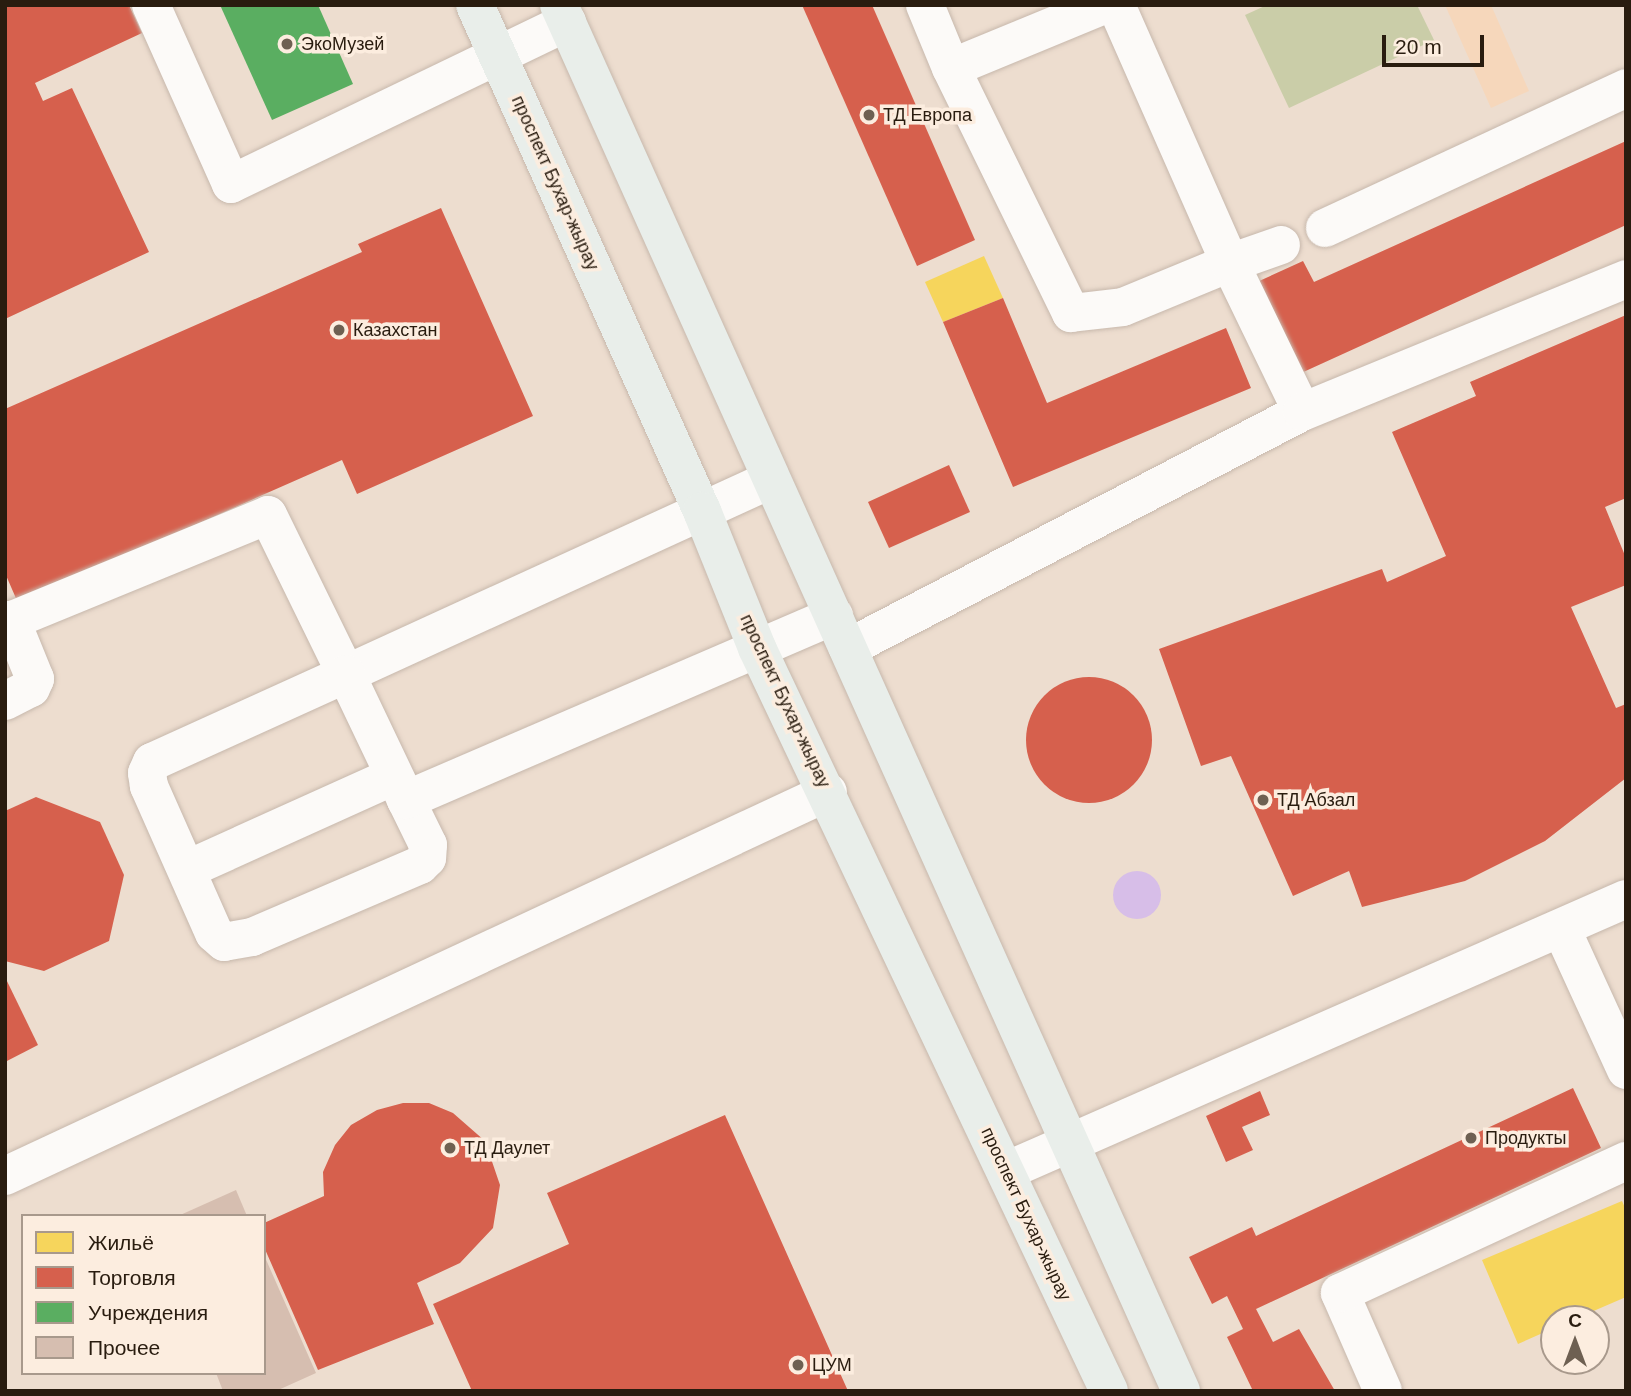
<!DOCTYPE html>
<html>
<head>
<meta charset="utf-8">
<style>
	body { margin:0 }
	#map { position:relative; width:1631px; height:1396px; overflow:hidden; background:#edddcf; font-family:Helvetica,sans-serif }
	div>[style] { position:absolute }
	.built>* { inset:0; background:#f6d7bb }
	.green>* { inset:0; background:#cacda8 }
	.water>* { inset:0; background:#d7bee8 }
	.round { border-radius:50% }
	.homes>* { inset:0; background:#f6d55c }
	.shops>* { inset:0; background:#d6604d }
	.public>* { inset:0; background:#5aae61 }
	.building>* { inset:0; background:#d6beb0 }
	.roads { filter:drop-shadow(0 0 2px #c7b8ac) drop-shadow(0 0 2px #c7b8ac) }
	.minor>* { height:38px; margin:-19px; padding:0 19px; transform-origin:19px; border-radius:19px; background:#fcfaf8 }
	.major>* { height:38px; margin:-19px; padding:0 19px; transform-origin:19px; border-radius:19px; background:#e9eeea }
	.dots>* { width:19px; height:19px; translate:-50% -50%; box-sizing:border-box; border:4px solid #fceddf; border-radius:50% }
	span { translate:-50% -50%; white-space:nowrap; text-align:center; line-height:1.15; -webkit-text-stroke:7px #fceddf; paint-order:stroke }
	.poi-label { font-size:18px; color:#291c0f }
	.left { translate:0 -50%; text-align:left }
	.street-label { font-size:18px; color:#291c0f }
	.frame { position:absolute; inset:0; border:7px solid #291c0f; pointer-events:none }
	.legend { position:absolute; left:21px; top:1214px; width:245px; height:161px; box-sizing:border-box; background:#fceddf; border:2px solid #a8998c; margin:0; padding:9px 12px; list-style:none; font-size:21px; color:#291c0f }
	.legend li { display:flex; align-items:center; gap:14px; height:35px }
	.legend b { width:35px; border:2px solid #a8998c }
	.north { position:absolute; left:1540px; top:1305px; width:70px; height:70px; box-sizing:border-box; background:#fceddf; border:2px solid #a8998c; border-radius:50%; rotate:0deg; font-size:19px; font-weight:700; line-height:28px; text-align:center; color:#291c0f }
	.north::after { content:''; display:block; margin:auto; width:24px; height:32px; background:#6e6052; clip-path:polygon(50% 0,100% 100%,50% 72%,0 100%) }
	.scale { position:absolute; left:1382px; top:35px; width:102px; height:32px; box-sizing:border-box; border:4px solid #291c0f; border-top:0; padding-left:9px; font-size:21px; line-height:24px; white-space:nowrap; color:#291c0f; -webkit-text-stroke:5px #fceddf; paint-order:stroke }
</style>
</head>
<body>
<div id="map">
	<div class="built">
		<i style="clip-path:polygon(1445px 5px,1491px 5px,1529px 91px,1491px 108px)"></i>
	</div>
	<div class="green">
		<i style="clip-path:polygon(1267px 5px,1417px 5px,1434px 40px,1289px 108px,1245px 15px)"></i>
	</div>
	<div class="water">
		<i class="round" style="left:1113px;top:871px;width:48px;height:48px"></i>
	</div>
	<div class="homes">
		<i style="clip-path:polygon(984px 256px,1003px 298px,943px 322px,925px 282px)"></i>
		<i style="clip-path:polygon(1622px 1201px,1626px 1210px,1626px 1297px,1575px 1319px,1554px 1319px,1554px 1328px,1518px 1344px,1482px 1260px)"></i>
	</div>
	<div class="shops">
		<i style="clip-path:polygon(5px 5px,129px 5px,142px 33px,35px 83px,43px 101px,72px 88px,149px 252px,5px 319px)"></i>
		<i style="clip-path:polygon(802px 5px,872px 5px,975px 240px,917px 266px)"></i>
		<i style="clip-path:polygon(1626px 141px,1626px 225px,1299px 374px,1257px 282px,1303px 261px,1314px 282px)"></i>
		<i style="clip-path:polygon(441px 208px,533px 416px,357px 494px,342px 460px,18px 603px,5px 573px,5px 409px,362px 252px,358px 244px)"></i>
		<i style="clip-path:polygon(1003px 298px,1047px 403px,1226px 328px,1251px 388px,1013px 487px,943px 322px)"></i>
		<i style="clip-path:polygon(1626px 315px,1626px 498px,1605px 507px,1626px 558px,1626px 585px,1571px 607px,1616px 708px,1626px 704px,1626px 778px,1545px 841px,1465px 881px,1362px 907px,1349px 871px,1293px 896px,1231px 756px,1201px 766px,1159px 649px,1382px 569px,1387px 582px,1446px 556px,1392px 432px,1476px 396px,1470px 382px)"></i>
		<i style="clip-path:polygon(949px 465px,970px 512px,889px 548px,868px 502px)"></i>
		<i class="round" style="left:1026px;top:677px;width:126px;height:126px"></i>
		<i style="clip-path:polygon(36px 797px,100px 822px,124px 875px,109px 941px,44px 971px,5px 961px,5px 811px)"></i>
		<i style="clip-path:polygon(5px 977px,38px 1045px,5px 1062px)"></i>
		<i style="clip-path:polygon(1573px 1088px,1601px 1148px,1256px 1309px,1273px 1342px,1299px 1329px,1335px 1391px,1253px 1391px,1227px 1337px,1243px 1329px,1227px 1296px,1212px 1304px,1189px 1257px,1252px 1227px,1256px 1236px)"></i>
		<i style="clip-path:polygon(1260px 1091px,1270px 1115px,1242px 1127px,1253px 1150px,1226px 1162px,1206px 1116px)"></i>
		<i style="clip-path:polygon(403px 1103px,429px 1103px,453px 1113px,485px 1141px,500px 1185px,493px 1228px,460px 1263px,417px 1283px,434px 1324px,318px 1370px,264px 1247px,264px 1223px,324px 1196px,323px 1172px,335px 1145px,351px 1125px,377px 1110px)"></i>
		<i style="clip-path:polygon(725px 1115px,848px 1391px,472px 1391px,433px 1304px,569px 1244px,547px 1193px)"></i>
	</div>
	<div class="public">
		<i style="clip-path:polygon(220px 5px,318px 5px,353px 84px,272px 120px)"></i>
	</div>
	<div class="building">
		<i style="clip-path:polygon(236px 1190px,247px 1216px,178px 1216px)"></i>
		<i style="clip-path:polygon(264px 1255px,316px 1373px,276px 1391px,223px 1391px,216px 1373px,264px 1373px)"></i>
	</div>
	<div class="roads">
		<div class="minor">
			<i style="left:151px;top:5px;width:196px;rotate:65.9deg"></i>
			<i style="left:231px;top:184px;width:373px;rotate:-25.7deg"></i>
			<i style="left:925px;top:5px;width:68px;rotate:67.6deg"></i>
			<i style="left:1104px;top:5px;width:165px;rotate:157.6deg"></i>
			<i style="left:951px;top:68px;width:273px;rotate:63.9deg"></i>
			<i style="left:1071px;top:313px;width:52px;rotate:-6.6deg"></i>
			<i style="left:1123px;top:307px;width:116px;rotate:-22.4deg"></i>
			<i style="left:1230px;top:263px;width:165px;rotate:64.2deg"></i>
			<i style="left:1116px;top:5px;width:282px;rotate:66.2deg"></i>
			<i style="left:1230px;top:263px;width:54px;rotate:-19.4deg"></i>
			<i style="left:1325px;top:228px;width:332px;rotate:-24.9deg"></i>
			<i style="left:5px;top:623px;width:284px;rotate:-22.3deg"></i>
			<i style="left:268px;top:515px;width:177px;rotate:63.9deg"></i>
			<i style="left:346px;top:674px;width:465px;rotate:-24.6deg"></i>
			<i style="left:848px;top:648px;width:512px;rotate:-27.47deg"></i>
			<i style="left:1302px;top:412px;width:350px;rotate:-22.3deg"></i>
			<i style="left:5px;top:701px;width:29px;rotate:-27deg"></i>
			<i style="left:31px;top:688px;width:10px;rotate:-66deg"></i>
			<i style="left:35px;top:679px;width:64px;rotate:-112.1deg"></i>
			<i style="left:406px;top:800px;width:50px;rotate:63.9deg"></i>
			<i style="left:428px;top:845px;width:13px;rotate:94deg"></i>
			<i style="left:427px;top:858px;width:10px;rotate:135deg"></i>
			<i style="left:420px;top:865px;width:183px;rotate:156.8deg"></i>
			<i style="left:252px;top:937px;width:28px;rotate:170deg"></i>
			<i style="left:224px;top:942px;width:13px;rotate:-138deg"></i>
			<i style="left:214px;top:933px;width:161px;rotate:-113.9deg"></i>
			<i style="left:149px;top:786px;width:13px;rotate:-99deg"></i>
			<i style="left:147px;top:773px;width:12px;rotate:-66deg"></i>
			<i style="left:152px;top:762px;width:213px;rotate:-24.4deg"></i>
			<i style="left:346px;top:674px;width:140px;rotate:64.5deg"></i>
			<i style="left:406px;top:800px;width:466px;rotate:-23.3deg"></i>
			<i style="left:188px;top:869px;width:226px;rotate:-24.3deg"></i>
			<i style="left:1562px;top:930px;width:154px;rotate:65.4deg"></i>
			<i style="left:1006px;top:1171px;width:677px;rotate:-23.69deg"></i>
			<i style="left:5px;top:1176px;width:908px;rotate:-25.01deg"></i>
			<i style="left:1383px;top:1391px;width:107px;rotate:-113.7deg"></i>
			<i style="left:1340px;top:1293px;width:315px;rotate:-24.8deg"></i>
		</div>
		<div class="major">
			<i style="left:475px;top:5px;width:555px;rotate:65.84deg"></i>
			<i style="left:702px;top:511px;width:148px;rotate:68.1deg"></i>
			<i style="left:757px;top:648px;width:822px;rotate:64.65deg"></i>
			<i style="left:559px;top:5px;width:1519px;rotate:65.83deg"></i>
		</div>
	</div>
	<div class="dots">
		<i style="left:287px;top:44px;background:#6e6052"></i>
		<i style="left:869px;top:115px;background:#6e6052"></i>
		<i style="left:339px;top:330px;background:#6e6052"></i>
		<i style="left:1263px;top:800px;background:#6e6052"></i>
		<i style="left:1471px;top:1138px;background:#6e6052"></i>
		<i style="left:450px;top:1148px;background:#6e6052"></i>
		<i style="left:798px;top:1365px;background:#6e6052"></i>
	</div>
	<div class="poi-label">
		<span class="left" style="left:301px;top:44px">ЭкоМузей</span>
		<span class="left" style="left:883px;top:115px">ТД Европа</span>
		<span class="left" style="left:353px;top:330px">Казахстан</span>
		<span class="left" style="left:1277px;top:800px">ТД Абзал</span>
		<span class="left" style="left:1485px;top:1138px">Продукты</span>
		<span class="left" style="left:464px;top:1148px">ТД Даулет</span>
		<span class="left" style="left:812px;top:1365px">ЦУМ</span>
	</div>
	<div class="street-label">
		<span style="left:555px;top:183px;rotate:66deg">проспект Бухар-жырау</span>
		<span style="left:785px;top:701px;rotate:65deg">проспект Бухар-жырау</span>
		<span style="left:1026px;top:1214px;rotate:65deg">проспект Бухар-жырау</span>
	</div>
	<div class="frame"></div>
	<ul class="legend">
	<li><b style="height:19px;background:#f6d55c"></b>Жильё</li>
	<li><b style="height:19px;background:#d6604d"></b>Торговля</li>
	<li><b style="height:19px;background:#5aae61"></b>Учреждения</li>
	<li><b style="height:19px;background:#d6beb0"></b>Прочее</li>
	</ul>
	<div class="north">С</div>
	<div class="scale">20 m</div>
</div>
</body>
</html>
